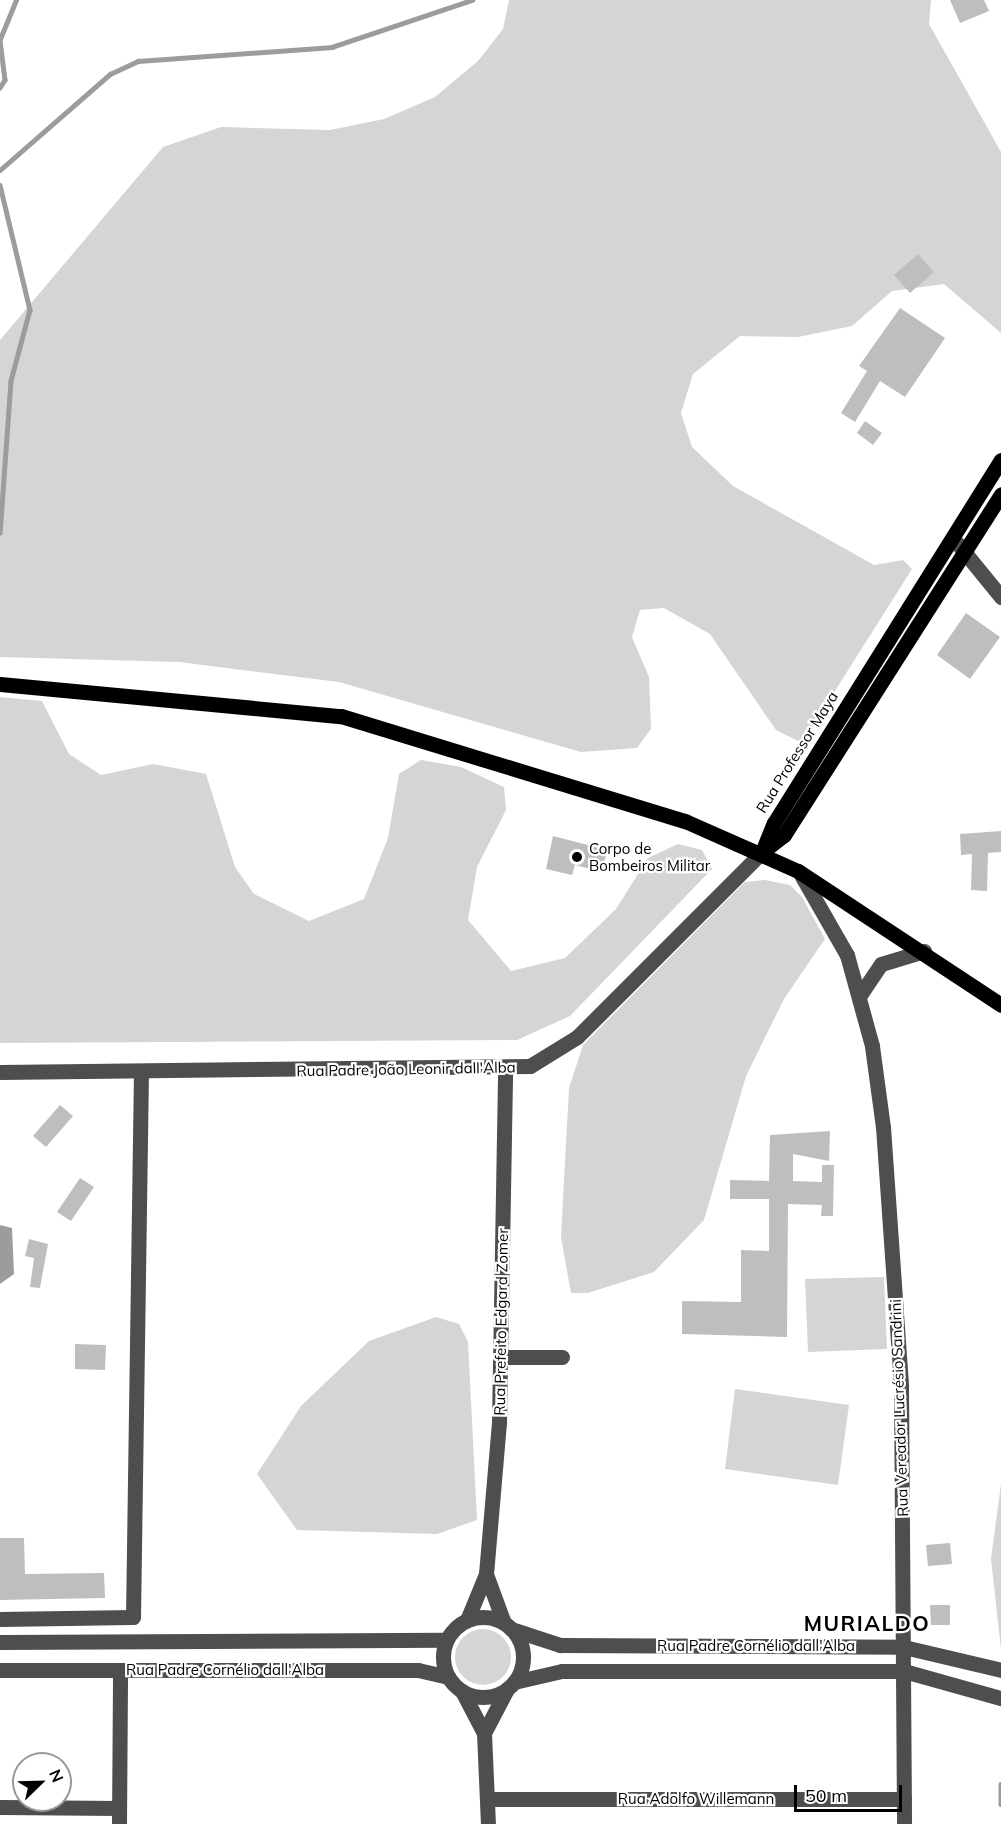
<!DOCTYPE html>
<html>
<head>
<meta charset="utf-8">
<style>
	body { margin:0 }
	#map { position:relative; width:1001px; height:1824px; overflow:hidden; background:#fff; font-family:Mulish,sans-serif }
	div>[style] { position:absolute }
	.green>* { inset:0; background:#d5d5d5 }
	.round { border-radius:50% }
	.water>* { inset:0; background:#9c9c9c }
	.stream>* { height:4.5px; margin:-2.25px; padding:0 2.25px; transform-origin:2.25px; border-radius:2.25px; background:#9c9c9c }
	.building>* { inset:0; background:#bebebe }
	.minor>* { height:15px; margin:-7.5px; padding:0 7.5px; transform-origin:7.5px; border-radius:7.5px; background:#4e4e4e }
	.minor>.ring { margin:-7.5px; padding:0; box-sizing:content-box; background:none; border:15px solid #4e4e4e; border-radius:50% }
	.major>* { height:15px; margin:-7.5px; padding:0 7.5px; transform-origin:7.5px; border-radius:7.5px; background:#000 }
	.dots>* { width:16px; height:16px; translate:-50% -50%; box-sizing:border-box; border:3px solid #fff; border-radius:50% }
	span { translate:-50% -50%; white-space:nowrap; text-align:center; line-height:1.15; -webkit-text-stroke:4.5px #fff; paint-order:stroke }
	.street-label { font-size:15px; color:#000 }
	.poi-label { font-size:15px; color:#000 }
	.left { translate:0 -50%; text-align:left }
	.district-label { font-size:21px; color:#000; font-weight:700; letter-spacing:1.5px }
	.north { position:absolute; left:12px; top:1752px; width:60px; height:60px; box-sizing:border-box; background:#fff; border:2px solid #999; border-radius:50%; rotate:67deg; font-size:16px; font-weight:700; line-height:24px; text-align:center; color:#000 }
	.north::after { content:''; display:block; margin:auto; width:21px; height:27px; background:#000; clip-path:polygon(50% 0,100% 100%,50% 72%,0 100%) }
	.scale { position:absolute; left:794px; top:1785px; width:108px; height:27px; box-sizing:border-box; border:3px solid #000; border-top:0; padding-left:8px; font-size:18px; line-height:21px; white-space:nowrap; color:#000; -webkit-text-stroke:4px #fff; paint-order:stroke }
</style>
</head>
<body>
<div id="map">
	<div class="green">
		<i style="clip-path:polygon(509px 0,931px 0,929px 24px,1001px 152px,1001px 333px,944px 284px,892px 291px,852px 326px,798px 337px,740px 336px,693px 374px,681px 413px,692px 447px,733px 486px,874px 565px,903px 560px,912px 569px,802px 743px,776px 730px,710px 634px,664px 608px,640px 610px,632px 637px,649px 677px,651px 729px,637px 748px,581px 752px,339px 682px,179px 662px,0 657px,0 340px,163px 147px,221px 127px,330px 130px,384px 119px,435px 97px,478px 61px,503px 29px)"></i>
		<i style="clip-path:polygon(0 697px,42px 701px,69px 754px,101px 775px,153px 764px,206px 774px,235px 867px,254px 894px,309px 921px,364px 899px,388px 838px,399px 774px,421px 760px,461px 767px,504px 787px,506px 810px,477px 867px,468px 920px,511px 971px,565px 958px,616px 909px,648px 858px,678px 844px,702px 850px,712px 869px,570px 1016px,517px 1040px,0 1043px)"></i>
		<i style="clip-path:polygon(765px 880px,790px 885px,802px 897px,825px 939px,784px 999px,746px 1076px,704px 1220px,654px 1272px,588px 1293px,571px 1293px,561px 1237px,569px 1088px,583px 1045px,745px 882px)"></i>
		<i style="clip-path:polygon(884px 1277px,887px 1349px,808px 1352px,805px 1279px)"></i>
		<i style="clip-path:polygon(436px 1317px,459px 1324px,468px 1342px,477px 1520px,437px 1534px,297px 1530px,257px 1474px,301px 1406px,369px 1341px)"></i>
		<i style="clip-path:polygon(735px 1389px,849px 1405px,838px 1485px,725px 1469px)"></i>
		<i style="clip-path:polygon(1001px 1484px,1001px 1649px,991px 1559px)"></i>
		<i class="round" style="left:455px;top:1629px;width:56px;height:56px"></i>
	</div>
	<div class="water">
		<i style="clip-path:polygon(0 1225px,12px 1228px,14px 1274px,0 1284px)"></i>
	</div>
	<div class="stream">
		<i style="left:0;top:39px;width:42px;rotate:-67.7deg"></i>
		<i style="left:0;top:40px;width:40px;rotate:82.9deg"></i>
		<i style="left:5px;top:80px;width:9px;rotate:122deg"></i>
		<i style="left:0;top:170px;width:146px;rotate:-41.1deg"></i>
		<i style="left:110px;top:74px;width:31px;rotate:-25deg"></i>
		<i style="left:138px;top:61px;width:195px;rotate:-4.1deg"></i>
		<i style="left:332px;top:47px;width:148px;rotate:-18.6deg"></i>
		<i style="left:0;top:185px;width:129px;rotate:76.5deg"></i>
		<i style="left:30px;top:310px;width:73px;rotate:105deg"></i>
		<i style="left:11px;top:381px;width:152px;rotate:94.1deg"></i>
		<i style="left:1001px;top:1784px;width:20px;rotate:90deg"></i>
	</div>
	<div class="building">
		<i style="clip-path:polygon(950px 0,984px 0,989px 11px,960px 23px)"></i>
		<i style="clip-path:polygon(918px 254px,934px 272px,910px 293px,894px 275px)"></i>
		<i style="clip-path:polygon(900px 308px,945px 338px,905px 397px,880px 381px,855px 422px,841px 413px,867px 371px,859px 366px)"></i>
		<i style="clip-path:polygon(865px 421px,882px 433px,873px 445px,857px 433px)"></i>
		<i style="clip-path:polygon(966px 613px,1000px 637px,970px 679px,937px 655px)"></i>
		<i style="clip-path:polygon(1001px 831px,1001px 852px,988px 853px,987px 891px,971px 890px,972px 854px,961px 855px,960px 834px)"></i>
		<i style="clip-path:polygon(553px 836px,607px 850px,602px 872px,575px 865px,572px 875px,546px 869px)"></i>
		<i style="clip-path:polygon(60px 1105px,73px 1116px,46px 1147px,33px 1136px)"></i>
		<i style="clip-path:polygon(830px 1131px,829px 1161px,793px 1154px,793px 1181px,822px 1182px,822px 1165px,834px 1165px,833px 1216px,821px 1216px,822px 1205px,788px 1204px,787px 1337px,682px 1334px,682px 1301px,741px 1302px,741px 1250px,769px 1251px,769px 1199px,730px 1199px,730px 1180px,769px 1181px,770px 1135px)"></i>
		<i style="clip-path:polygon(80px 1178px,94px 1187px,71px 1221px,57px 1212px)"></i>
		<i style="clip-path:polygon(29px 1239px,48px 1244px,40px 1288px,30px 1287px,34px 1258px,25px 1256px)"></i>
		<i style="clip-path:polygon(75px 1344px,106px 1345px,105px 1370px,75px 1369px)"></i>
		<i style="clip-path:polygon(0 1538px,24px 1538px,25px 1574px,104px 1573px,105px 1598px,0 1600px)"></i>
		<i style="clip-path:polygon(950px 1543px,952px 1564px,928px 1566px,926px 1545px)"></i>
		<i style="clip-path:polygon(930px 1605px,950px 1605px,950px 1625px,931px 1625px)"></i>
	</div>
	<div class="minor">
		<i style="left:957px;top:543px;width:70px;rotate:50.8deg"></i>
		<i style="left:800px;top:873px;width:95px;rotate:60.2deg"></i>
		<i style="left:847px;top:955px;width:94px;rotate:74.6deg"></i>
		<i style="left:872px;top:1046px;width:82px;rotate:82.3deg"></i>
		<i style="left:883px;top:1127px;width:260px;rotate:86deg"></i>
		<i style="left:901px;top:1386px;width:438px;rotate:89.6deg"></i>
		<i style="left:860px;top:995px;width:37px;rotate:-56deg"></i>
		<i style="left:881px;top:964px;width:45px;rotate:-16.8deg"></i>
		<i style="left:0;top:1072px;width:530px;rotate:-0.65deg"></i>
		<i style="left:530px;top:1066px;width:55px;rotate:-31.7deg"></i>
		<i style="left:577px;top:1037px;width:262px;rotate:-45deg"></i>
		<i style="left:502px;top:1357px;width:60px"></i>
		<i style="left:486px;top:1574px;width:52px;rotate:69.8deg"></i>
		<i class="ring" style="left:443px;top:1617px;width:65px;height:65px"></i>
		<i style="left:0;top:1619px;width:133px;rotate:-0.9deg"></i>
		<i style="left:133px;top:1617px;width:545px;rotate:-89.16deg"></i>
		<i style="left:467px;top:1620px;width:50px;rotate:-67.6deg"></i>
		<i style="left:486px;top:1574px;width:153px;rotate:-85.1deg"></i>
		<i style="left:499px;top:1422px;width:354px;rotate:-89deg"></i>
		<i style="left:511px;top:1629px;width:52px;rotate:18.1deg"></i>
		<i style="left:560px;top:1645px;width:344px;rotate:0.3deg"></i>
		<i style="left:904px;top:1647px;width:100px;rotate:13.3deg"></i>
		<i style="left:0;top:1642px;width:446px;rotate:-0.3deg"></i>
		<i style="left:0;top:1670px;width:418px"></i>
		<i style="left:418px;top:1670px;width:31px;rotate:13deg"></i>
		<i style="left:514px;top:1682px;width:49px;rotate:-12.9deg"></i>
		<i style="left:562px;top:1671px;width:342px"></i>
		<i style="left:904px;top:1671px;width:101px;rotate:15.6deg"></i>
		<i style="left:462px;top:1691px;width:47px;rotate:62.4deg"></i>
		<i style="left:484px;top:1733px;width:91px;rotate:87.5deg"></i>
		<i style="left:484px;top:1733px;width:50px;rotate:-62.4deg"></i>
		<i style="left:488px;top:1799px;width:416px"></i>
		<i style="left:0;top:1807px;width:119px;rotate:0.5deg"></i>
		<i style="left:119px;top:1824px;width:154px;rotate:-89.6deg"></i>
	</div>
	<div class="major">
		<i style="left:0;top:684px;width:342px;rotate:5.4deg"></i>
		<i style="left:341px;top:716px;width:360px;rotate:17deg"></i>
		<i style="left:685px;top:821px;width:124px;rotate:23.9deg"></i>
		<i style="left:798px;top:871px;width:243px;rotate:33.4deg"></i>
		<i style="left:762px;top:852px;width:31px;rotate:-68deg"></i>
		<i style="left:774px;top:823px;width:428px;rotate:-58deg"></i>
		<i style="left:762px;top:852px;width:28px;rotate:-38deg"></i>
		<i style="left:784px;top:835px;width:404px;rotate:-57.5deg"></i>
	</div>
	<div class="dots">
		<i style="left:577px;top:857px;background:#000"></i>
	</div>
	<div class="street-label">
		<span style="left:797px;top:752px;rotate:-58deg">Rua Professor Maya</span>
		<span style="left:406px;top:1069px;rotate:-1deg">Rua Padre João Leonir dall'Alba</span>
		<span style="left:501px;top:1322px;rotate:-89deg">Rua Prefeito Edgard Zomer</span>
		<span style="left:899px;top:1408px;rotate:-92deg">Rua Vereador Lucrésio Sandrini</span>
		<span style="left:756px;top:1646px">Rua Padre Cornélio dall'Alba</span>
		<span style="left:225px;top:1670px">Rua Padre Cornélio dall'Alba</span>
		<span style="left:696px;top:1799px">Rua Adolfo Willemann</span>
	</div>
	<div class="poi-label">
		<span class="left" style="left:589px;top:857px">Corpo de<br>Bombeiros Militar</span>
	</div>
	<div class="district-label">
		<span style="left:867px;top:1623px">MURIALDO</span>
	</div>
	<div class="north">N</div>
	<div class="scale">50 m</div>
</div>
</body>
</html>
